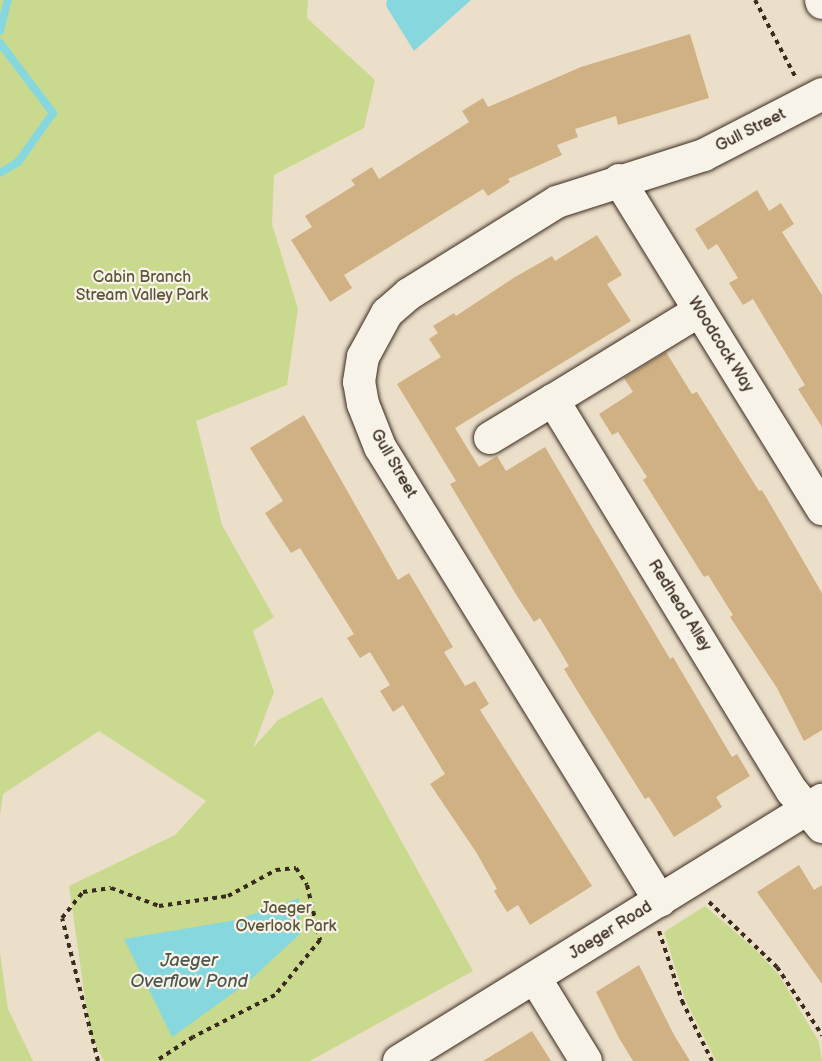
<!DOCTYPE html>
<html>
<head>
<meta charset="utf-8">
<style>
	body { margin:0 }
	#map { position:relative; width:822px; height:1061px; overflow:hidden; background:#ebdfca; font-family:"Balsamiq Sans",sans-serif }
	div>[style] { position:absolute }
	.green>* { inset:0; background:#c9da8f }
	.water>* { inset:0; background:#86d8de }
	.stream>* { height:8px; margin:-4px; padding:0 4px; transform-origin:4px; border-radius:4px; background:#86d8de }
	.building>* { inset:0; background:#d0b184 }
	.path>* { height:4px; margin-top:-2px; transform-origin:0; background:repeating-linear-gradient(90deg,#3b2a1e 0 4.5px,transparent 0 9px) }
	.roads { filter:drop-shadow(0 0 2px #3b2a1e) drop-shadow(0 0 2px #3b2a1e) }
	.minor>* { height:32px; margin:-16px; padding:0 16px; transform-origin:16px; border-radius:16px; background:#f7f3e8 }
	span { translate:-50% -50%; white-space:nowrap; text-align:center; line-height:1.15; -webkit-text-stroke:4.5px #f7f3e8; paint-order:stroke }
	.street-label { font-size:16px; color:#3b2a1e }
	.park-label { font-size:16px; color:#5e563a }
	.water-label { font-size:18px; color:#4e564e; font-style:italic }
</style>
</head>
<body>
<div id="map">
	<div class="green">
		<i style="clip-path:polygon(0 0,308px 0,307px 18px,375px 80px,364px 128px,274px 175px,272px 224px,298px 309px,287px 385px,196px 421px,222px 525px,274px 617px,253px 631px,274px 692px,253px 748px,278px 720px,322px 697px,473px 971px,310px 1061px,104px 1061px,90px 1034px,69px 886px,175px 835px,206px 801px,99px 731px,3px 794px,0 816px)"></i>
		<i style="clip-path:polygon(705px 906px,756px 950px,779px 975px,819px 1042px,822px 1061px,716px 1061px,685px 999px,664px 932px)"></i>
		<i style="clip-path:polygon(0 953px,8px 1009px,33px 1061px,0 1061px)"></i>
	</div>
	<div class="water">
		<i style="clip-path:polygon(387px 0,471px 0,414px 51px,386px 6px)"></i>
		<i style="clip-path:polygon(299px 898px,300px 934px,247px 983px,172px 1037px,124px 939px,236px 920px)"></i>
	</div>
	<div class="stream">
		<i style="left:0;top:31px;width:32px;rotate:-76deg"></i>
		<i style="left:0;top:43px;width:88px;rotate:52.9deg"></i>
		<i style="left:53px;top:113px;width:60px;rotate:125.5deg"></i>
		<i style="left:18px;top:162px;width:21px;rotate:149deg"></i>
	</div>
	<div class="building">
		<i style="clip-path:polygon(690px 34px,709px 98px,618px 125px,616px 116px,575px 129px,578px 137px,557px 145px,562px 155px,508px 179px,510px 182px,488px 196px,483px 189px,344px 275px,352px 288px,330px 302px,291px 240px,312px 227px,305px 216px,355px 185px,351px 180px,372px 167px,379px 179px,469px 122px,462px 111px,483px 98px,488px 107px,581px 67px)"></i>
		<i style="clip-path:polygon(757px 190px,769px 211px,781px 203px,794px 224px,782px 232px,822px 295px,822px 427px,798px 389px,805px 385px,753px 299px,743px 305px,729px 283px,738px 278px,717px 244px,708px 250px,695px 229px)"></i>
		<i style="clip-path:polygon(597px 235px,622px 275px,607px 284px,631px 321px,455px 428px,479px 467px,497px 456px,506px 471px,545px 447px,670px 659px,673px 657px,732px 757px,737px 754px,750px 776px,716px 797px,722px 807px,674px 837px,649px 797px,645px 799px,586px 705px,564px 669px,569px 666px,540px 618px,534px 622px,517px 596px,450px 484px,456px 481px,397px 384px,441px 357px,429px 339px,438px 333px,433px 326px,454px 313px,456px 316px,515px 277px,552px 256px,555px 261px)"></i>
		<i style="clip-path:polygon(666px 352px,692px 394px,697px 392px,759px 491px,762px 490px,822px 593px,822px 730px,804px 741px,777px 688px,730px 617px,733px 615px,708px 575px,704px 577px,643px 480px,647px 477px,618px 432px,612px 435px,599px 414px,633px 392px,624px 378px)"></i>
		<i style="clip-path:polygon(304px 415px,398px 580px,409px 573px,453px 647px,444px 652px,465px 686px,475px 681px,489px 704px,480px 710px,592px 886px,530px 925px,518px 905px,507px 912px,494px 891px,497px 889px,476px 852px,430px 784px,445px 774px,403px 705px,393px 712px,380px 691px,390px 685px,370px 652px,360px 658px,347px 638px,354px 634px,300px 548px,291px 553px,265px 513px,283px 501px,250px 448px)"></i>
		<i style="clip-path:polygon(799px 865px,814px 890px,822px 885px,822px 984px,757px 892px)"></i>
		<i style="clip-path:polygon(639px 965px,674px 1035px,690px 1061px,633px 1061px,619px 1038px,596px 992px)"></i>
		<i style="clip-path:polygon(532px 1031px,551px 1061px,483px 1061px)"></i>
	</div>
	<div class="path">
		<i style="left:755px;top:0;width:88px;rotate:62.3deg"></i>
		<i style="left:709px;top:902px;width:94px;rotate:43.7deg"></i>
		<i style="left:777px;top:967px;width:82px;rotate:56.5deg"></i>
		<i style="left:659px;top:931px;width:74px;rotate:71.8deg"></i>
		<i style="left:682px;top:1001px;width:67px;rotate:63.4deg"></i>
		<i style="left:98px;top:1061px;width:147px;rotate:-104.1deg"></i>
		<i style="left:62px;top:918px;width:33px;rotate:-51deg"></i>
		<i style="left:83px;top:892px;width:28px;rotate:-8deg"></i>
		<i style="left:111px;top:888px;width:51px;rotate:20.6deg"></i>
		<i style="left:159px;top:906px;width:70px;rotate:-8.2deg"></i>
		<i style="left:228px;top:896px;width:55px;rotate:-28.4deg"></i>
		<i style="left:276px;top:870px;width:20px;rotate:-6deg"></i>
		<i style="left:296px;top:868px;width:20px;rotate:57deg"></i>
		<i style="left:307px;top:885px;width:57px;rotate:76.7deg"></i>
		<i style="left:320px;top:940px;width:71px;rotate:129.3deg"></i>
		<i style="left:275px;top:995px;width:92px;rotate:152.9deg"></i>
		<i style="left:193px;top:1037px;width:44px;rotate:147deg"></i>
	</div>
	<div class="roads">
		<div class="minor">
			<i style="left:821px;top:0;width:3px;rotate:72deg"></i>
			<i style="left:619px;top:180px;width:387px;rotate:58.3deg"></i>
			<i style="left:699px;top:311px;width:171px;rotate:148.6deg"></i>
			<i style="left:553px;top:400px;width:458px;rotate:58.6deg"></i>
			<i style="left:792px;top:791px;width:47px;rotate:50.2deg"></i>
			<i style="left:490px;top:438px;width:74px;rotate:-31.1deg"></i>
			<i style="left:660px;top:901px;width:533px;rotate:-121.66deg"></i>
			<i style="left:380px;top:447px;width:46px;rotate:-111.6deg"></i>
			<i style="left:363px;top:404px;width:22px;rotate:-100deg"></i>
			<i style="left:359px;top:382px;width:25px;rotate:-81deg"></i>
			<i style="left:363px;top:357px;width:50px;rotate:-61.4deg"></i>
			<i style="left:387px;top:313px;width:29px;rotate:-41deg"></i>
			<i style="left:409px;top:294px;width:174px;rotate:-31.9deg"></i>
			<i style="left:557px;top:202px;width:154px;rotate:-17.7deg"></i>
			<i style="left:704px;top:155px;width:133px;rotate:-27.3deg"></i>
			<i style="left:535px;top:978px;width:97px;rotate:58.4deg"></i>
			<i style="left:399px;top:1061px;width:497px;rotate:-31.7deg"></i>
		</div>
	</div>
	<div class="street-label">
		<span style="left:751px;top:131px;rotate:-27deg">Gull Street</span>
		<span style="left:720px;top:345px;rotate:58deg">Woodcock Way</span>
		<span style="left:393px;top:464px;rotate:60deg">Gull Street</span>
		<span style="left:679px;top:606px;rotate:58deg">Redhead Alley</span>
		<span style="left:611px;top:931px;rotate:-32deg">Jaeger Road</span>
	</div>
	<div class="park-label">
		<span style="left:142px;top:287px">Cabin Branch<br>Stream Valley Park</span>
		<span style="left:286px;top:918px">Jaeger<br>Overlook Park</span>
	</div>
	<div class="water-label">
		<span style="left:189px;top:972px">Jaeger<br>Overflow Pond</span>
	</div>
</div>
</body>
</html>
